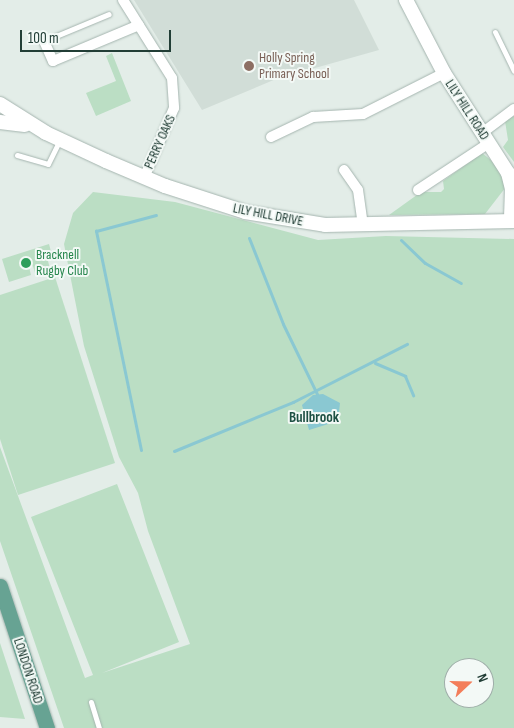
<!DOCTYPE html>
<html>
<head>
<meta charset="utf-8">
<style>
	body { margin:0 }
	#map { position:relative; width:514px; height:728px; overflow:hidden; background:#e3ede8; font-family:"Sofia Sans Condensed",sans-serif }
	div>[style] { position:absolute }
	.built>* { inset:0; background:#d1ddd7 }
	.green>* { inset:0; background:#bbdec4 }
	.water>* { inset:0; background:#8ac8d2 }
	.stream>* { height:3px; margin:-1.5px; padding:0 1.5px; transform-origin:1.5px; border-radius:1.5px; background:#8ac8d2 }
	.roads { filter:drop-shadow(0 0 1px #a5b5af) drop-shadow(0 0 1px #a5b5af) }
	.lane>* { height:5px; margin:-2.5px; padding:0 2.5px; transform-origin:2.5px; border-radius:2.5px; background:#fff }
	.street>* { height:10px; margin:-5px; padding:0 5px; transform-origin:5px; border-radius:5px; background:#fff }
	.secondary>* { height:14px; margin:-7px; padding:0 7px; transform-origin:7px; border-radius:7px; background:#fff }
	.primary>* { height:15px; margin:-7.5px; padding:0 7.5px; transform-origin:7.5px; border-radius:7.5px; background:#67a393 }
	.dots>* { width:14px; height:14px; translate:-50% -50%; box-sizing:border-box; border:2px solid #f3f9f6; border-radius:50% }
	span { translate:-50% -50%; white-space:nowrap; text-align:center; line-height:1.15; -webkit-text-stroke:4px #f3f9f6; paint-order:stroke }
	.education-label { font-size:14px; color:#785e54 }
	.left { translate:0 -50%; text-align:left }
	.street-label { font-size:14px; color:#223e36 }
	.leisure-label { font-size:14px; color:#27864d }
	.neighbourhood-label { font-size:15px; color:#1e5144; font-weight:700 }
	.north { position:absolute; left:444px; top:658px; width:50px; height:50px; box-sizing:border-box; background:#f3f9f6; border:1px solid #9faea9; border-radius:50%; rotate:69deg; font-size:14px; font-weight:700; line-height:20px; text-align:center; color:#223e36 }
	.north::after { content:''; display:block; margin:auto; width:18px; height:22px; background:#f37e5a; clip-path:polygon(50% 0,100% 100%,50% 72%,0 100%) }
	.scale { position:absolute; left:20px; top:30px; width:151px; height:22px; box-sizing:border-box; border:2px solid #223e36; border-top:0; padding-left:6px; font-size:15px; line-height:18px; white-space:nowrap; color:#223e36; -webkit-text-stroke:4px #f3f9f6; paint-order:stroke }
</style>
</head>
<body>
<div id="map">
	<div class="built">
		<i style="clip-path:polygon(134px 0,354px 0,379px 50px,276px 79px,202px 110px)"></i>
	</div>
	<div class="green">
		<i style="clip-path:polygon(112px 53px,131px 101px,96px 116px,86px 93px,116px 81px,106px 56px)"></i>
		<i style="clip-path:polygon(514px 116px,514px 162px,503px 147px,508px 140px,505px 121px)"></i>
		<i style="clip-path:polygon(482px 153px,501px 168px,509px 183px,485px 214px,389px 215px,421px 192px,441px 192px,444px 189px,443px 181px)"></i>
		<i style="clip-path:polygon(evenodd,93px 192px,175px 202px,318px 240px,386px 236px,514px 239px,514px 728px,64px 728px,0 541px,0 447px,85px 678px,93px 675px,31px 517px,117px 484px,179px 642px,102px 673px,190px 644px,148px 531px,138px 493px,119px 457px,84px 346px,64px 244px,73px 213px,93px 192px,454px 668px,484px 668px,484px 698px,454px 698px,454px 668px)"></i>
		<i style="clip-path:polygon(49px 244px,53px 259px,48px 261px,50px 269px,35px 273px,33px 266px,29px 267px,31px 275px,9px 282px,2px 259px)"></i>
		<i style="clip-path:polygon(55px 277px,115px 463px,18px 495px,0 439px,0 295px)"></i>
		<i style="clip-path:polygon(0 643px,25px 719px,0 717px)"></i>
	</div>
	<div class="water">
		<i style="clip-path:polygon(323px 394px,340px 403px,338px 421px,309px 430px,302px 405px,313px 395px)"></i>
	</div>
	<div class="stream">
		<i style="left:249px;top:238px;width:92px;rotate:68.4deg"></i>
		<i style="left:283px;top:324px;width:78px;rotate:64.1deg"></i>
		<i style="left:401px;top:240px;width:33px;rotate:44deg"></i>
		<i style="left:425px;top:263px;width:41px;rotate:29.1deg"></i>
		<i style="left:375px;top:363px;width:33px;rotate:23deg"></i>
		<i style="left:405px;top:376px;width:21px;rotate:67deg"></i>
		<i style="left:141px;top:450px;width:224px;rotate:-101.6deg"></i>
		<i style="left:96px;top:231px;width:62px;rotate:-14.9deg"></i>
		<i style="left:174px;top:451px;width:129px;rotate:-22.4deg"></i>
		<i style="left:293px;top:402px;width:128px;rotate:-27deg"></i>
	</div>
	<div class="roads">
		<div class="lane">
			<i style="left:495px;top:32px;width:43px;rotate:64deg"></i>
			<i style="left:44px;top:41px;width:70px;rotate:-22.6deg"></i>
			<i style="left:17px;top:155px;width:32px;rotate:16deg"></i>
			<i style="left:48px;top:164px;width:25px;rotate:-64deg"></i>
			<i style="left:91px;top:702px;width:27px;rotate:73deg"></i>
		</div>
		<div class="street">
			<i style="left:123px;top:0;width:92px;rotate:57.9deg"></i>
			<i style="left:172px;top:78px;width:30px;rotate:86deg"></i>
			<i style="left:174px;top:108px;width:76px;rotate:113.2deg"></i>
			<i style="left:44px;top:41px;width:22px;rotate:66deg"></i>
			<i style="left:53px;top:61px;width:93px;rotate:-22.7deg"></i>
			<i style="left:482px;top:133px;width:40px;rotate:-37deg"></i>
			<i style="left:271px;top:137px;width:47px;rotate:-25.5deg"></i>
			<i style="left:313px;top:117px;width:50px;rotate:-3.4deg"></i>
			<i style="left:363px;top:114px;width:91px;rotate:-26.8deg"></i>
			<i style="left:344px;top:170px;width:24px;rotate:55deg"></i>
			<i style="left:358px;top:190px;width:36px;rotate:82deg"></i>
			<i style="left:418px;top:190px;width:85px;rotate:-33.5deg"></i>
		</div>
		<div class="secondary">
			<i style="left:406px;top:0;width:82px;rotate:62.5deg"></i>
			<i style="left:444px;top:73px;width:119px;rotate:57.4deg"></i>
			<i style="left:508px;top:173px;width:16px;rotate:76deg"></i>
			<i style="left:512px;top:189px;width:32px;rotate:92deg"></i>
			<i style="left:0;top:104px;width:54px;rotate:32.2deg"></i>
			<i style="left:46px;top:133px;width:66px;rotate:25deg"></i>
			<i style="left:106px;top:161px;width:64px;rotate:23deg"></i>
			<i style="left:165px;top:186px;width:84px;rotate:18deg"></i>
			<i style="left:245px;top:212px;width:81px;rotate:9.2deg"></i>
			<i style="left:325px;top:225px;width:189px;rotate:-1.2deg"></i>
			<i style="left:0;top:122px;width:25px;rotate:7deg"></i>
		</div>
		<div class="primary">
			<i style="left:0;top:586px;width:150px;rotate:71.7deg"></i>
		</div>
	</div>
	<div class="dots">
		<i style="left:249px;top:66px;background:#8d6e63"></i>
		<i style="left:26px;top:263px;background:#2e9e5b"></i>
	</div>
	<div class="education-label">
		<span class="left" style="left:259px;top:66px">Holly Spring<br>Primary School</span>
	</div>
	<div class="street-label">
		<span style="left:467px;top:110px;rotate:57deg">LILY HILL ROAD</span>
		<span style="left:160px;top:142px;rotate:-66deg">PERRY OAKS</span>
		<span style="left:268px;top:215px;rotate:11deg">LILY HILL DRIVE</span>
		<span style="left:28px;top:671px;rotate:72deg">LONDON ROAD</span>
	</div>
	<div class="leisure-label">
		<span class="left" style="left:36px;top:263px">Bracknell<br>Rugby Club</span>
	</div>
	<div class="neighbourhood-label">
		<span style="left:314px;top:418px">Bullbrook</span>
	</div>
	<div class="north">N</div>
	<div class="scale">100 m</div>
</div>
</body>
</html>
